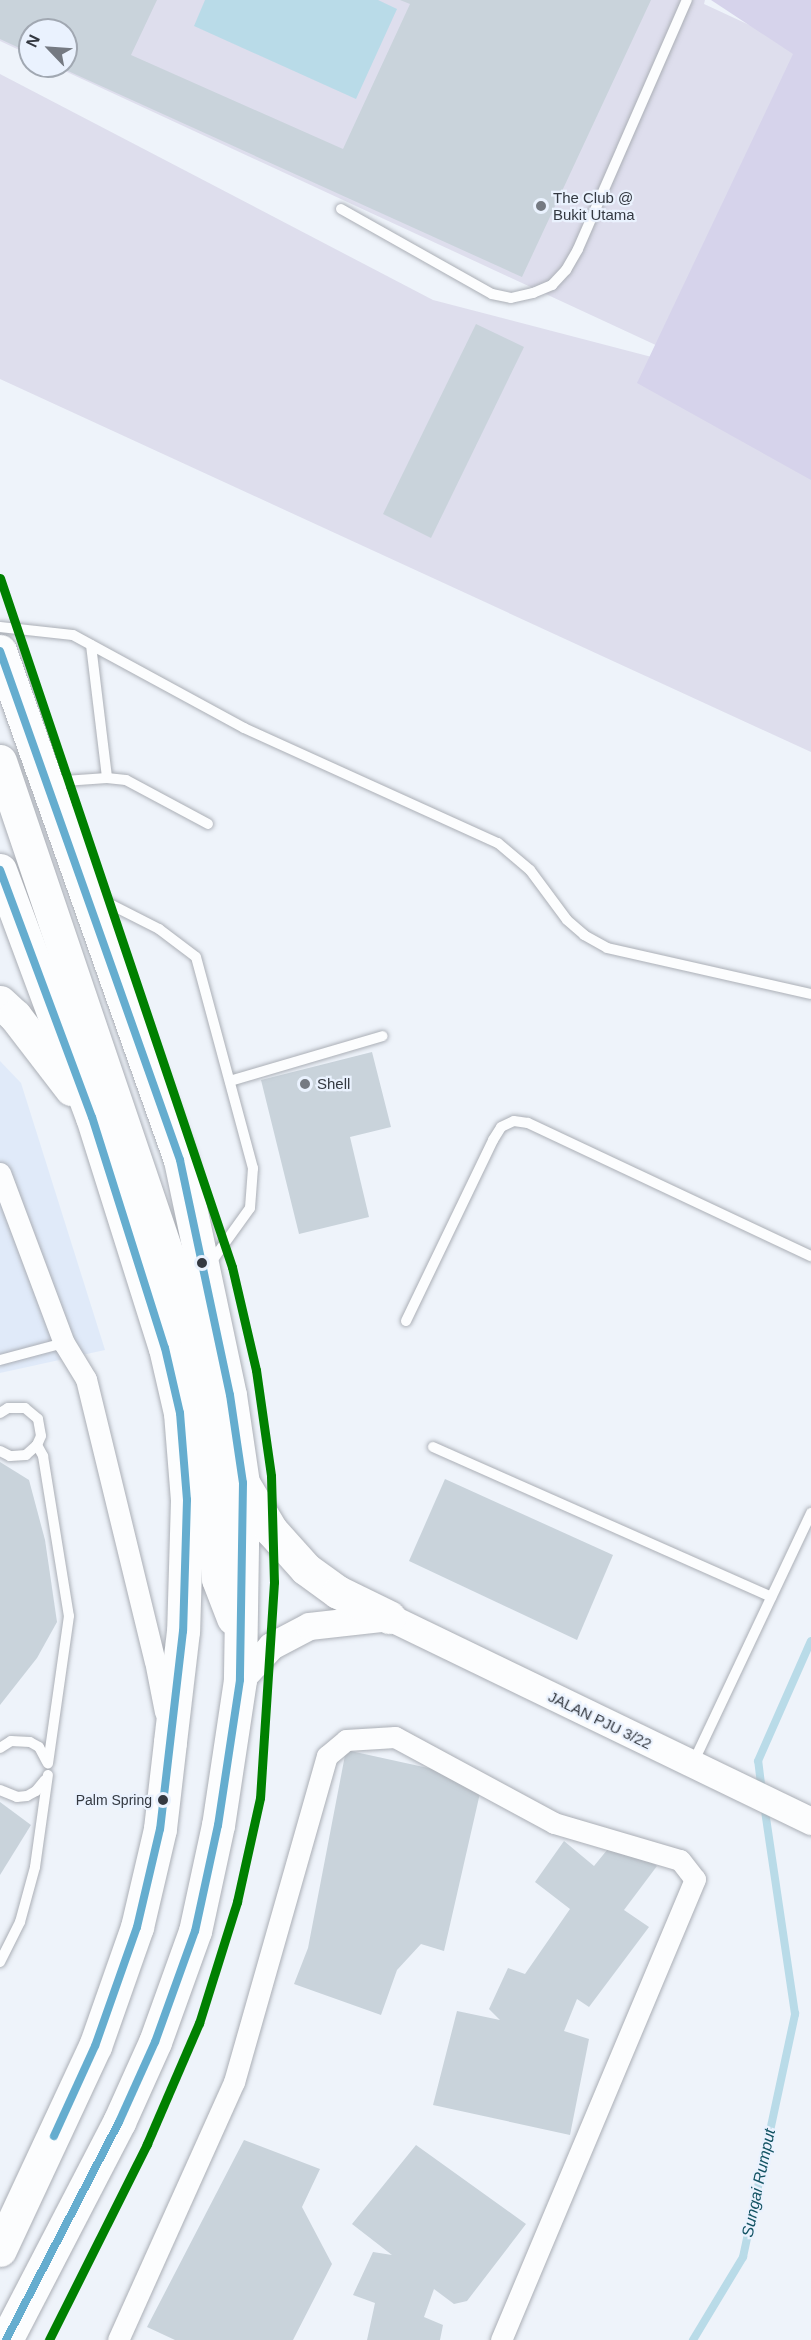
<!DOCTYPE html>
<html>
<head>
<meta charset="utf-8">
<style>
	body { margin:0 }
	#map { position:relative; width:811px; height:2340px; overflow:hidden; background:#eef3fa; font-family:Arial,sans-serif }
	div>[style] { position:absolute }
	.built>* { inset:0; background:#e0eaf9 }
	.green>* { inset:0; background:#dedeed }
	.forest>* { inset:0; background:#d6d3eb }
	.water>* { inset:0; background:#b9dbe8 }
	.stream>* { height:8px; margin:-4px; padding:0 4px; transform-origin:4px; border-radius:4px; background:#b9dbe8 }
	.building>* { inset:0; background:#c9d3db }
	.roads { filter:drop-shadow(0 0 2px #abafb6) drop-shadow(0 0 2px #abafb6) }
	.service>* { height:10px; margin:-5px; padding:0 5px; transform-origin:5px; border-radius:5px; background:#fcfdfe }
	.minor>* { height:21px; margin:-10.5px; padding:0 10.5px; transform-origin:10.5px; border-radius:10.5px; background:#fcfdfe }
	.tertiary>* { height:27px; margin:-13.5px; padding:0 13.5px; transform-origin:13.5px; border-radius:13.5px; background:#fcfdfe }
	.primary>* { height:33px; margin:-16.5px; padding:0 16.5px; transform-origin:16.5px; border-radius:16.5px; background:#fcfdfe }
	.bus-1>* { height:8px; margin:-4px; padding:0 4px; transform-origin:4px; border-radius:4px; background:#65adcf }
	.metro-1>* { height:9px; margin:-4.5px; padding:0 4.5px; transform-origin:4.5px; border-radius:4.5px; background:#008000 }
	.dots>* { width:16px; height:16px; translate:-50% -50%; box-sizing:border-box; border:3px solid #eaf2fe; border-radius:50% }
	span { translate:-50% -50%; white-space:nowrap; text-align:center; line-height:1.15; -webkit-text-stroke:4.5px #eaf2fe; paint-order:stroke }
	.bus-label { font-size:14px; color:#343941 }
	.right { translate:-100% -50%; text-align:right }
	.poi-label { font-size:15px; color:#343941 }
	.left { translate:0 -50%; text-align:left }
	.street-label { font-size:15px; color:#343941 }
	.water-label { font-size:16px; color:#135363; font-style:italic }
	.north { position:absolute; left:18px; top:18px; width:60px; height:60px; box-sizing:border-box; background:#eaf2fe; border:2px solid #a1a8b2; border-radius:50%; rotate:295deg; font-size:16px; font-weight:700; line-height:24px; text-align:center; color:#343941 }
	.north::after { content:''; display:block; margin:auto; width:21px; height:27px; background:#757a82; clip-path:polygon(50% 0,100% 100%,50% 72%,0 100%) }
</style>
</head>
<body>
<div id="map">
	<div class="built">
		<i style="clip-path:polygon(0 1061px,21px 1083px,105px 1350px,0 1373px)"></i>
	</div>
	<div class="green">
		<i style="clip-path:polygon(0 0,705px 0,704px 4px,799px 48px,660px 347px,54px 66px,66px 66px,66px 30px,30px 30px,30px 55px,0 41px)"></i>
		<i style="clip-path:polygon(811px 73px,811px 752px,0 379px,0 74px,433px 300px,690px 367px)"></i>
	</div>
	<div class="forest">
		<i style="clip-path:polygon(711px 0,811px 0,811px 480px,637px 383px,793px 54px)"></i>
	</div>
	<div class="water">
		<i style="clip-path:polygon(205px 0,378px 0,397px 9px,356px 99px,194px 26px)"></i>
	</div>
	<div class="stream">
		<i style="left:762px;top:1792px;width:31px;rotate:-97deg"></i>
		<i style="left:758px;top:1761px;width:131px;rotate:-66.2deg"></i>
		<i style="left:693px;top:2340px;width:97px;rotate:-58.9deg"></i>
		<i style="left:743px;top:2257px;width:249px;rotate:-77.9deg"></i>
		<i style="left:795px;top:2014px;width:212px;rotate:-98.4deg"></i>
	</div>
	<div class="building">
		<i style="clip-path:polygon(0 0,157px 0,131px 55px,343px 149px,410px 4px,400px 0,651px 0,522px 277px,57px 66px,66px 66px,66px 30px,30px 30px,30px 53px,0 39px)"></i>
		<i style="clip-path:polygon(476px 324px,524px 347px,431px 538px,383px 514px)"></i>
		<i style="clip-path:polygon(372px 1052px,391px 1127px,350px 1137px,369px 1217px,299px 1234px,261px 1080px)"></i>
		<i style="clip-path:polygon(0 1462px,29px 1480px,45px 1540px,57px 1622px,37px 1658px,0 1705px)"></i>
		<i style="clip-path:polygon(445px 1479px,613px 1555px,577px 1640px,409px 1561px)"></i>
		<i style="clip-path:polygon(346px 1750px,483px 1780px,444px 1951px,421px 1944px,397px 1970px,381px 2015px,294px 1984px,308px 1948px)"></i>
		<i style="clip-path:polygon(0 1802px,31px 1825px,0 1875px)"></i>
		<i style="clip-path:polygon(616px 1839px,657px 1866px,624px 1910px,649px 1927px,589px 2007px,577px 1999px,564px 2031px,589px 2039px,570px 2135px,433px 2105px,457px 2011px,500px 2020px,489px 2009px,508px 1968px,525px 1974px,570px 1909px,535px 1882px,564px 1841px,594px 1866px)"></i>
		<i style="clip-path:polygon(244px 2140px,320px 2169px,302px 2207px,332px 2264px,293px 2340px,175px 2340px,147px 2327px)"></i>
		<i style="clip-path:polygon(416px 2145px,526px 2224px,467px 2301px,454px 2304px,434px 2289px,424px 2317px,443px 2325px,440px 2340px,367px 2340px,375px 2303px,353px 2295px,373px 2252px,392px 2255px,352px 2224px)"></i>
	</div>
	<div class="roads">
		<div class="service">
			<i style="left:341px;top:209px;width:173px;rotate:29.4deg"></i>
			<i style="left:492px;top:294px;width:19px;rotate:12deg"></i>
			<i style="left:511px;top:298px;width:23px;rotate:-13deg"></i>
			<i style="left:533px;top:293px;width:21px;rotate:-23deg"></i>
			<i style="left:552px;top:285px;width:21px;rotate:-47deg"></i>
			<i style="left:566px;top:270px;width:24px;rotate:-60deg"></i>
			<i style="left:578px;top:249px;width:272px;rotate:-66.4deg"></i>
			<i style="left:0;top:627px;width:73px;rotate:6.3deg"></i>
			<i style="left:73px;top:635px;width:195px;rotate:28.5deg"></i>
			<i style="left:244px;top:728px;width:279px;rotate:24.4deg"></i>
			<i style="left:498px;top:843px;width:42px;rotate:40.2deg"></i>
			<i style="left:530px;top:870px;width:62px;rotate:53.5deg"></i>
			<i style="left:567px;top:920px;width:23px;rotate:41deg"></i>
			<i style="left:584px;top:935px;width:26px;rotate:29deg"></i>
			<i style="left:607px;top:948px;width:209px;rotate:12.7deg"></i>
			<i style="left:91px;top:645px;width:134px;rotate:83.1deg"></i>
			<i style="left:50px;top:782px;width:57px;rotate:-4deg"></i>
			<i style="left:107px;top:778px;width:19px;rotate:6deg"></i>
			<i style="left:126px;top:780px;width:93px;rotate:28.2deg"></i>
			<i style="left:96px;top:897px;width:71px;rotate:26.9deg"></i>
			<i style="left:159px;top:929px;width:46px;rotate:37.1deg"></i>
			<i style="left:196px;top:957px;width:219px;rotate:74.9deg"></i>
			<i style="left:253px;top:1168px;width:40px;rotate:94.3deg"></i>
			<i style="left:250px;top:1208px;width:70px;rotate:125.7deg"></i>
			<i style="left:230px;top:1081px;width:159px;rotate:-16.4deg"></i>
			<i style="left:406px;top:1321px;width:201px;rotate:-64.3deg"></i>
			<i style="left:493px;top:1140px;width:15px;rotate:-58deg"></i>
			<i style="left:501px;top:1127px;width:14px;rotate:-25deg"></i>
			<i style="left:514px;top:1121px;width:14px;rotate:8deg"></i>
			<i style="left:528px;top:1123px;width:313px;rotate:25.2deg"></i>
			<i style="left:0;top:1360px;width:66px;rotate:-14.9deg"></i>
			<i style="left:0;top:1413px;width:9px;rotate:-32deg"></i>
			<i style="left:8px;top:1408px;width:17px"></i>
			<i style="left:25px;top:1408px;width:17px;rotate:40deg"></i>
			<i style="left:38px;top:1419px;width:17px;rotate:80deg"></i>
			<i style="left:41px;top:1436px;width:10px;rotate:114deg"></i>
			<i style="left:37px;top:1445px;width:15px;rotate:138deg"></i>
			<i style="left:26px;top:1455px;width:16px;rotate:176deg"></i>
			<i style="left:10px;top:1456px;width:11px;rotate:-153deg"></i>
			<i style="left:37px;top:1445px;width:13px;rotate:61deg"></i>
			<i style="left:43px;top:1456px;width:162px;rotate:80.8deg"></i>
			<i style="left:69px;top:1616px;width:149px;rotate:98.1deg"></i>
			<i style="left:433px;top:1447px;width:370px;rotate:23.9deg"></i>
			<i style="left:0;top:1748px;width:13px;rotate:-32deg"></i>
			<i style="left:11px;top:1741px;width:19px;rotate:3deg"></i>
			<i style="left:30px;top:1742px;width:10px;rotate:29deg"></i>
			<i style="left:39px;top:1747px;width:17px;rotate:62deg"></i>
			<i style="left:692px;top:1765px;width:279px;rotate:-64.7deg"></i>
			<i style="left:0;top:1790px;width:18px;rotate:22deg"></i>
			<i style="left:17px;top:1797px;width:10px;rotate:-6deg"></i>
			<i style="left:27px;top:1796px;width:10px;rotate:-29deg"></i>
			<i style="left:36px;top:1791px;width:14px;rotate:-51deg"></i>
			<i style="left:0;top:1962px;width:45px;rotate:-63.4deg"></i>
			<i style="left:20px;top:1922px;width:57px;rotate:-74.7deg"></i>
			<i style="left:35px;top:1867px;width:93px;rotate:-82deg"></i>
		</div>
		<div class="minor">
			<i style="left:0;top:1173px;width:182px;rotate:69.4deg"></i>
			<i style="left:64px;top:1343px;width:42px;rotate:58.6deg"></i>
			<i style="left:86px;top:1379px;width:290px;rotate:76.3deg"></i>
			<i style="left:155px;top:1661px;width:52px;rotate:78.9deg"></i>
			<i style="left:118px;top:2340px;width:283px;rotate:-65.8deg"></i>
			<i style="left:234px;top:2082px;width:339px;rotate:-74.1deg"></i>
			<i style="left:327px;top:1756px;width:25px;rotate:-40deg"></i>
			<i style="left:346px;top:1740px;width:49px;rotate:-3.5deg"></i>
			<i style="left:395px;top:1737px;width:181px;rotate:28.4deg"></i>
			<i style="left:554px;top:1823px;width:131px;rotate:16.4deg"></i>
			<i style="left:680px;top:1860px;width:24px;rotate:52deg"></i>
			<i style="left:695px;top:1879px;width:500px;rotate:112.82deg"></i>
		</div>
		<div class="tertiary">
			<i style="left:240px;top:1680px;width:46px;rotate:-47.6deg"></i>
			<i style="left:271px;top:1646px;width:43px;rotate:-27.8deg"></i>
			<i style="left:309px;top:1626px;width:81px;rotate:-6.4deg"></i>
			<i style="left:389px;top:1617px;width:469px;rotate:25.8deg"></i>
		</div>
		<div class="primary">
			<i style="left:0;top:651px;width:540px;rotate:70.52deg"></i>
			<i style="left:180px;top:1160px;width:240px;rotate:78deg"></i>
			<i style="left:230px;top:1395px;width:89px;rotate:81.6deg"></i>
			<i style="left:243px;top:1483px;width:197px;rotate:90.9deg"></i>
			<i style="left:240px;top:1680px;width:147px;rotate:98.6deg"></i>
			<i style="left:218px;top:1825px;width:108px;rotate:102.2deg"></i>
			<i style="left:195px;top:1931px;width:118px;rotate:109.8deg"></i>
			<i style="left:155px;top:2042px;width:88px;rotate:114.2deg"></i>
			<i style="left:119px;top:2122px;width:246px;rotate:117.4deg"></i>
			<i style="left:0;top:761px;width:545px;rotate:71.27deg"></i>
			<i style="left:175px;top:1277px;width:130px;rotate:76.6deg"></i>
			<i style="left:205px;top:1403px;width:90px;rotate:83.6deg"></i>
			<i style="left:215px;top:1492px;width:87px;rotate:88deg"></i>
			<i style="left:218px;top:1579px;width:42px;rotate:69deg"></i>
			<i style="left:0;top:870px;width:264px;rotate:69.6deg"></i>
			<i style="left:92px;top:1117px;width:242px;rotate:72.5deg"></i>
			<i style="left:165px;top:1348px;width:67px;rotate:77deg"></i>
			<i style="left:180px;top:1413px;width:87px;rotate:85.4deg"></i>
			<i style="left:187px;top:1500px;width:131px;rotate:91.7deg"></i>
			<i style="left:183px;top:1631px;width:112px;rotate:96.7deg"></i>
			<i style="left:170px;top:1742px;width:88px;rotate:96.6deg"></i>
			<i style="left:160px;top:1829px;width:101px;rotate:103.2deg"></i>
			<i style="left:137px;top:1927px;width:126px;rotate:109.4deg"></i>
			<i style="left:95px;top:2046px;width:225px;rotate:115deg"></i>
			<i style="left:0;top:1002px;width:21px;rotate:43deg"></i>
			<i style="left:15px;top:1016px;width:92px;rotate:52.5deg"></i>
			<i style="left:243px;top:1483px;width:55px;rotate:59.2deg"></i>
			<i style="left:271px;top:1530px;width:52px;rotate:48.1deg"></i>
			<i style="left:306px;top:1569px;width:39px;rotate:36deg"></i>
			<i style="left:338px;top:1592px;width:57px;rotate:26.1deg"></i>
		</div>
	</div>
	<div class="bus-1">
		<i style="left:0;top:651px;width:540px;rotate:70.52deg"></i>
		<i style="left:180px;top:1160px;width:240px;rotate:78deg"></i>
		<i style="left:230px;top:1395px;width:89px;rotate:81.6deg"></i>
		<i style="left:243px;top:1483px;width:197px;rotate:90.9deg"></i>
		<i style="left:240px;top:1680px;width:147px;rotate:98.6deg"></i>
		<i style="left:218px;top:1825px;width:108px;rotate:102.2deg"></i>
		<i style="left:195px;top:1931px;width:118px;rotate:109.8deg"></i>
		<i style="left:155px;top:2042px;width:88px;rotate:114.2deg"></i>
		<i style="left:119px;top:2122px;width:246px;rotate:117.4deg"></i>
		<i style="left:0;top:870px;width:264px;rotate:69.6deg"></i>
		<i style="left:92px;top:1117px;width:242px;rotate:72.5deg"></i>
		<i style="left:165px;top:1348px;width:67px;rotate:77deg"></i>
		<i style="left:180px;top:1413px;width:87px;rotate:85.4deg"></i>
		<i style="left:187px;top:1500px;width:131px;rotate:91.7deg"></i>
		<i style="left:183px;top:1631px;width:199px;rotate:96.6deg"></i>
		<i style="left:160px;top:1829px;width:101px;rotate:103.2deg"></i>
		<i style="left:137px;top:1927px;width:126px;rotate:109.4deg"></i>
		<i style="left:95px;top:2046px;width:99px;rotate:114.5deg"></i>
	</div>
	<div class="metro-1">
		<i style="left:0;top:578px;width:727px;rotate:71.39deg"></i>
		<i style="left:232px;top:1267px;width:106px;rotate:76.9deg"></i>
		<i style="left:256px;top:1370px;width:107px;rotate:81.9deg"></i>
		<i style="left:271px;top:1476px;width:106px;rotate:88.4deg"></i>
		<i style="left:274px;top:1582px;width:216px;rotate:93.7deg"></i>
		<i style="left:260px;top:1798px;width:107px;rotate:102.5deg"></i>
		<i style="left:237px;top:1902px;width:127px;rotate:107.4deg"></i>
		<i style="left:199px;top:2023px;width:132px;rotate:113.3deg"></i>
		<i style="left:147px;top:2144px;width:219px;rotate:116.6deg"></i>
	</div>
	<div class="dots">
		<i style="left:541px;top:206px;background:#757a82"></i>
		<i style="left:305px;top:1084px;background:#757a82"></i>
		<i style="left:202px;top:1263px;background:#343941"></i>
		<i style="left:163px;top:1800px;background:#343941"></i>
	</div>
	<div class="bus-label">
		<span class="right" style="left:152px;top:1800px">Palm Spring</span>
	</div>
	<div class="poi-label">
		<span class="left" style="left:553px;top:206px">The Club @<br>Bukit Utama</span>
		<span class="left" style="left:317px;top:1084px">Shell</span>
	</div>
	<div class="street-label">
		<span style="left:600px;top:1720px;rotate:26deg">JALAN PJU 3/22</span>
	</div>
	<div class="water-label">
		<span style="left:759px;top:2183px;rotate:-78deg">Sungai Rumput</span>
	</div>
	<div class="north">N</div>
</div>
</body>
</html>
